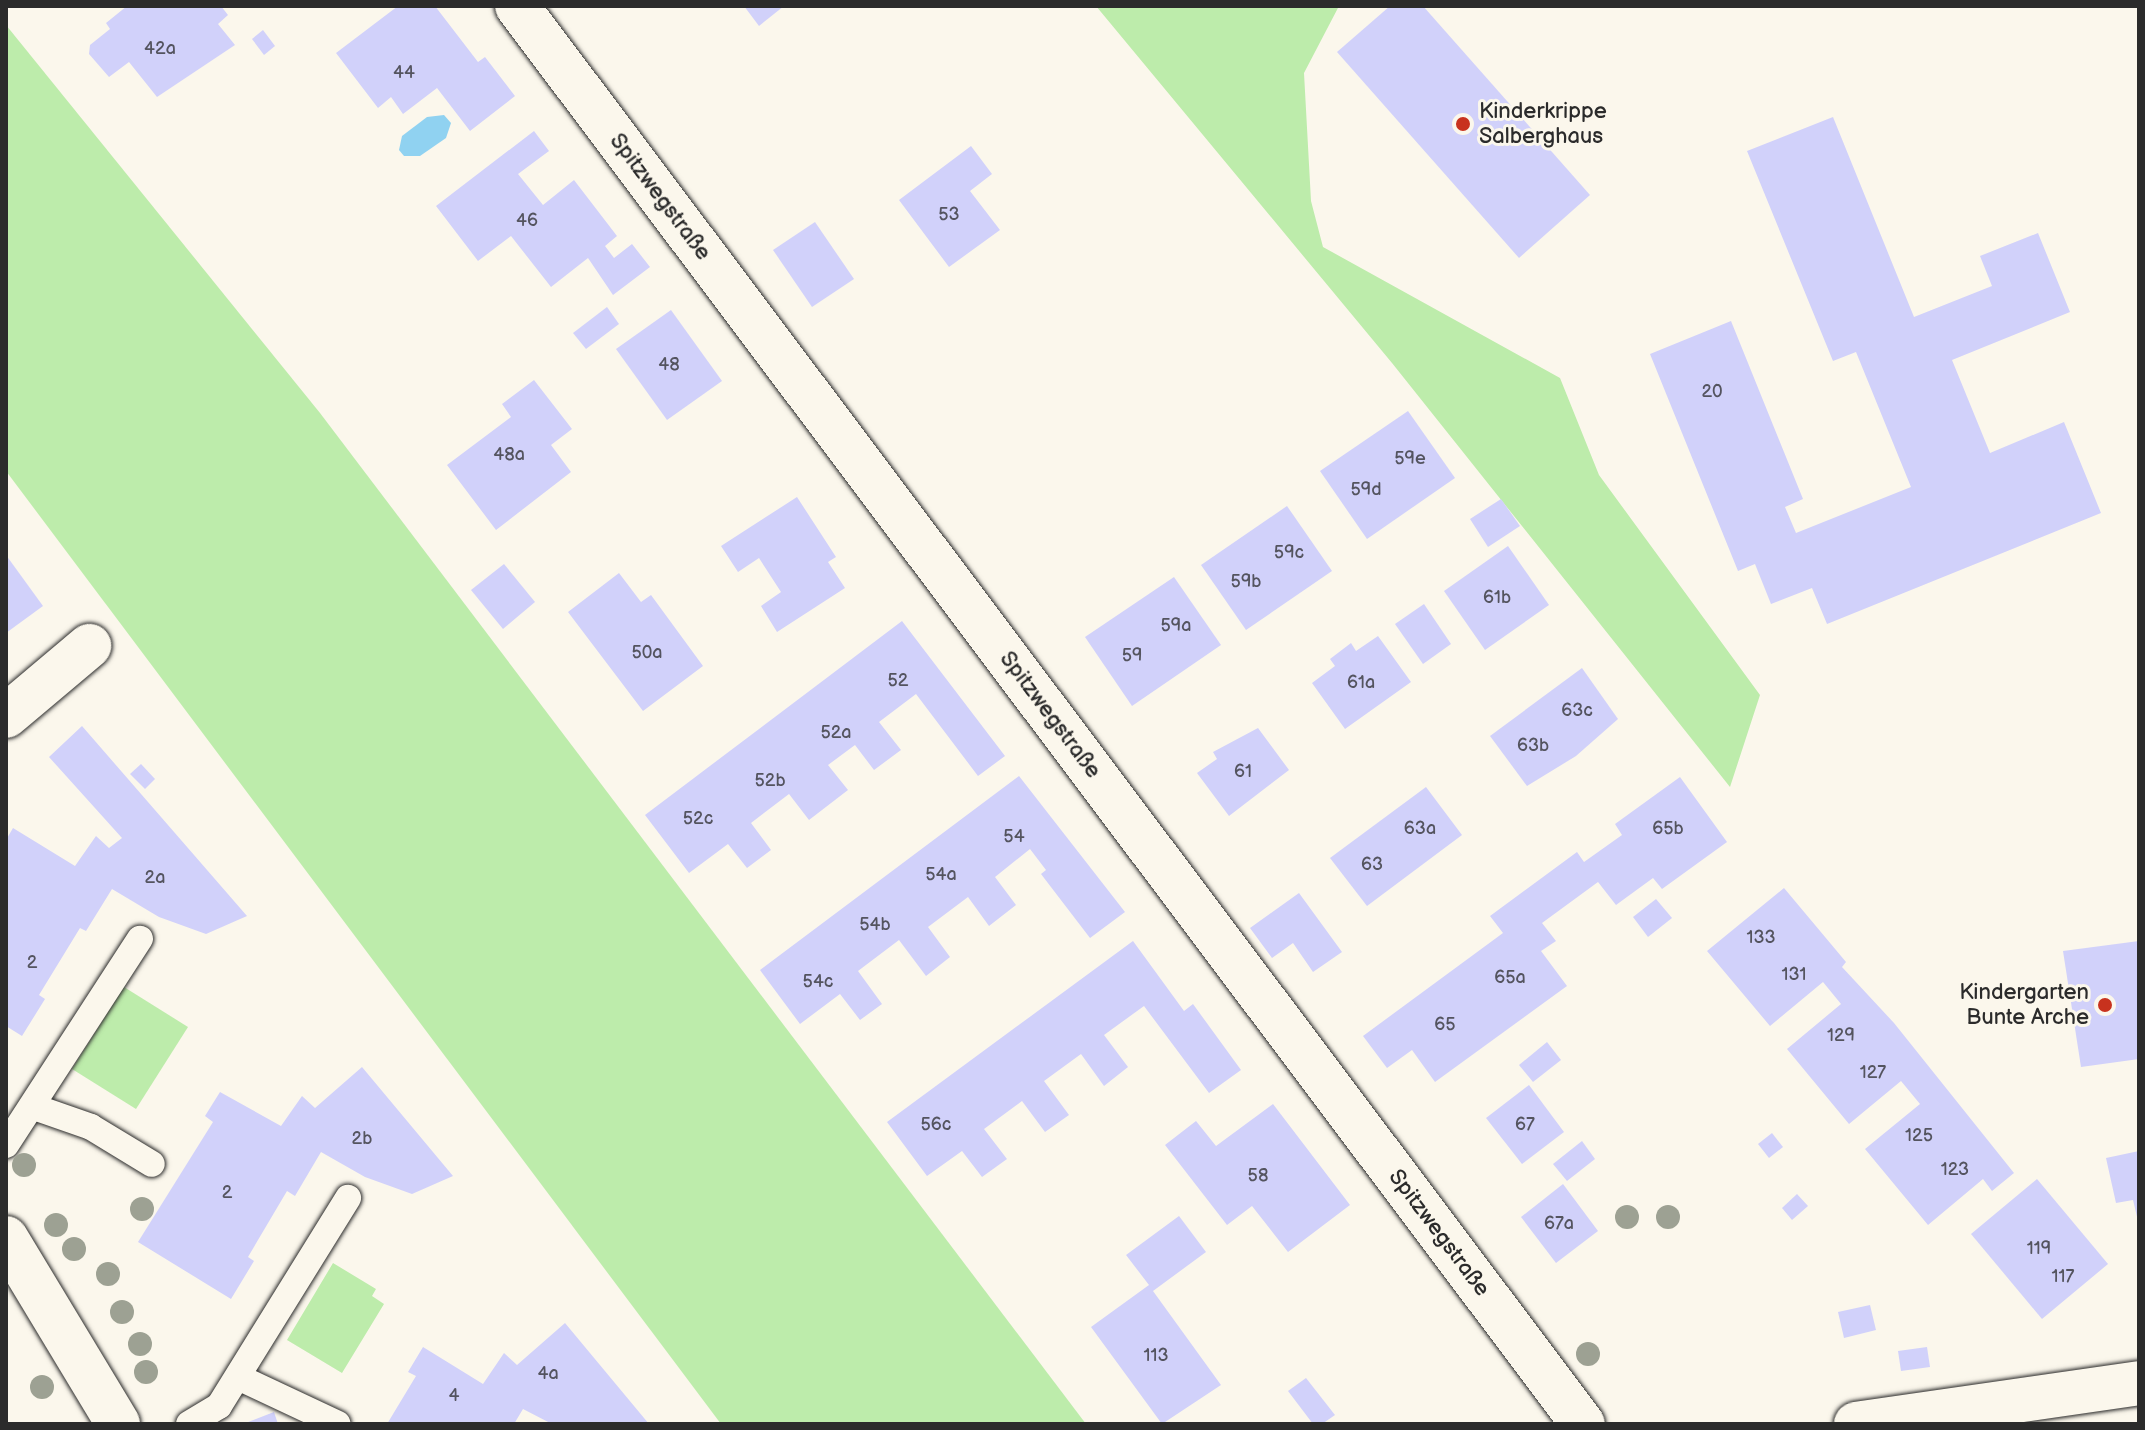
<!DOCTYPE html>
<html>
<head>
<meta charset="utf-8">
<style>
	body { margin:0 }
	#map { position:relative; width:2145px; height:1430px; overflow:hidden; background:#fbf7ec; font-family:"Balsamiq Sans",sans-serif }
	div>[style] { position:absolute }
	.green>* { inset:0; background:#bdecab }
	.water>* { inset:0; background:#90d2f1 }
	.building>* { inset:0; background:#d1d1fa }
	.roads { filter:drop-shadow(0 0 2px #2b2b2b) drop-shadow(0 0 2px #2b2b2b) }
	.service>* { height:26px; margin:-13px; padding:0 13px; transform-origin:13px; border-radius:13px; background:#fbf7ec }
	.minor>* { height:44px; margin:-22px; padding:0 22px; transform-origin:22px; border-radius:22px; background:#fbf7ec }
	.tertiary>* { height:44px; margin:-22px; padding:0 22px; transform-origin:22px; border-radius:22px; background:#fbf7ec }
	.trees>* { width:24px; height:24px; margin:-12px; border-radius:50%; background:#9da193 }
	.dots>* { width:22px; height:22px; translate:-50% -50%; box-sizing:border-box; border:4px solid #fbf7ec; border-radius:50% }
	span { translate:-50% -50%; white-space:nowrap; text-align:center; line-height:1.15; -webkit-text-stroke:6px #fbf7ec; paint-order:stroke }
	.number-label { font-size:18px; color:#54545f }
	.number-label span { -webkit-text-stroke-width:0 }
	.poi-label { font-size:22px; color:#2b2b2b }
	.left { translate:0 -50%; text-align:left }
	.right { translate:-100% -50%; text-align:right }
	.street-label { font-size:22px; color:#2b2b2b }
	.frame { position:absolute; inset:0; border:8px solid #2b2b2b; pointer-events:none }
</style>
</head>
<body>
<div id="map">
	<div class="green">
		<i style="clip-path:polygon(1096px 6px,1339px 6px,1304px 73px,1311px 201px,1323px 247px,1560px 378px,1599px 475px,1760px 695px,1730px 787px,1392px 363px)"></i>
		<i style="clip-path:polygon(6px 25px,320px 413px,1086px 1424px,721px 1424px,6px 471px)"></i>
		<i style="clip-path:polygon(124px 987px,188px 1027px,136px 1109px,72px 1069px)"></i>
		<i style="clip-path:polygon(333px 1263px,376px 1289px,372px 1296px,384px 1304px,342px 1373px,287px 1340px)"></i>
	</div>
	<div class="water">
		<i style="clip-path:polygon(444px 115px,451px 123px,446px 138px,420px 156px,404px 156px,399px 150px,402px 136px,427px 117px)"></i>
	</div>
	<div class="building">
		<i style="clip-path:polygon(127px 6px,221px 6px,228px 15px,218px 24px,235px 45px,157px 97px,129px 62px,109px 77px,89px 54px,90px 45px,110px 29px,106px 23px)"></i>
		<i style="clip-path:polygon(398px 6px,435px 6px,478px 62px,485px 57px,515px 96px,470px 131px,437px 88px,403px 114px,391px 97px,378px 108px,336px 53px)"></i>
		<i style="clip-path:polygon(744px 6px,784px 6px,759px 26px)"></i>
		<i style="clip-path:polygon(1390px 6px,1423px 6px,1590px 195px,1519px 258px,1337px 52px)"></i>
		<i style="clip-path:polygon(263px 30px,275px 46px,264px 55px,252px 39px)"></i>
		<i style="clip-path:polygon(1833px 117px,1914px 317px,1992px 286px,1980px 256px,2038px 233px,2070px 312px,1952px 360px,1990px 453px,2064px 422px,2101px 513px,1827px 624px,1812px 588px,1771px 604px,1755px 564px,1738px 571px,1650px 354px,1731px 321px,1803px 499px,1785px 507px,1796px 533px,1911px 487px,1856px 352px,1833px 361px,1747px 151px)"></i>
		<i style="clip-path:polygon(534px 131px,549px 151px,518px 174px,543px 205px,574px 180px,617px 236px,605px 246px,614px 258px,632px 244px,650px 267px,613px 295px,588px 258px,551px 287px,511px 236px,478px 261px,436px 206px)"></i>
		<i style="clip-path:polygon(971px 146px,992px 174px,970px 191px,1000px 230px,949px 267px,899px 200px)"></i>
		<i style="clip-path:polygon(815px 222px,854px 279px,812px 307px,773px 250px)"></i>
		<i style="clip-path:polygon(607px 307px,619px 324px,586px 349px,573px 333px)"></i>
		<i style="clip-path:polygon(671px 310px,722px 381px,667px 420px,616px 349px)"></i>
		<i style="clip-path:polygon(534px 380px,572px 429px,551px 445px,571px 472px,496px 530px,447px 465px,511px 417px,502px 404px)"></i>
		<i style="clip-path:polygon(1408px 411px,1455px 478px,1367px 539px,1320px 471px)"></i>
		<i style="clip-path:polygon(797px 497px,836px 557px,828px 562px,845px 588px,777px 632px,761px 606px,781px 592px,759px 558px,738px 572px,721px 546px)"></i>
		<i style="clip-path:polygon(1501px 499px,1520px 526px,1488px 547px,1470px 519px)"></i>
		<i style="clip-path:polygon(1287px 506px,1332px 571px,1246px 630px,1201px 565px)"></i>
		<i style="clip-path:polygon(1508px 546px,1549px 605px,1485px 650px,1444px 591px)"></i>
		<i style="clip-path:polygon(6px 555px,43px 606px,6px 633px)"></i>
		<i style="clip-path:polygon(504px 564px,535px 602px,503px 629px,471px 590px)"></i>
		<i style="clip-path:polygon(619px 573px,641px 602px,651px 595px,703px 666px,643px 711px,568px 612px)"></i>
		<i style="clip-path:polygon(1174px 577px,1221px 645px,1132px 706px,1085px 637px)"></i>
		<i style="clip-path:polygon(1424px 604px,1451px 644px,1423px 664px,1395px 624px)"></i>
		<i style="clip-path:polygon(902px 621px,1005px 756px,978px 776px,916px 694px,879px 722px,901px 750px,874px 770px,855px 745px,828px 765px,848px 790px,809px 820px,789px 794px,751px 823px,771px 850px,747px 868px,728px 844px,689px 873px,645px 815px)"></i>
		<i style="clip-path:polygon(1378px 636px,1411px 682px,1345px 729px,1312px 683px,1335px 666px,1330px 659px,1351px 643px,1356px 651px)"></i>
		<i style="clip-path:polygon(1582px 668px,1618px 719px,1576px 756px,1527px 786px,1490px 736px)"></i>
		<i style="clip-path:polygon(82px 726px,247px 916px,206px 934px,159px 917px,112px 889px,86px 931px,80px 928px,39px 995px,45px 999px,22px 1036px,6px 1026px,6px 840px,13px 828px,75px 866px,96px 836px,109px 848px,122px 838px,49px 757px)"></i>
		<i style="clip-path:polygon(1258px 728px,1289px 770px,1229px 816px,1197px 773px,1217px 759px,1213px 752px)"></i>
		<i style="clip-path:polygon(141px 764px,155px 779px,145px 789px,130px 774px)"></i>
		<i style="clip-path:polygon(1019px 776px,1125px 912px,1090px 938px,1041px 874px,1046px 870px,1030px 849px,995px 877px,1016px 905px,989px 926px,968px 897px,928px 927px,950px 957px,926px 976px,899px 940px,858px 971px,882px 1004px,860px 1020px,840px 994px,800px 1024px,760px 970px)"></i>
		<i style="clip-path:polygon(1680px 777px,1727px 842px,1662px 889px,1653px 878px,1616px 905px,1598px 882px,1542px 923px,1556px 941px,1541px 951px,1567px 986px,1435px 1082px,1412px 1050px,1387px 1068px,1363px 1036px,1503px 933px,1490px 916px,1577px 852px,1584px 862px,1622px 835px,1615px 824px)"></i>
		<i style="clip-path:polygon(1426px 787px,1462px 835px,1367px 906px,1330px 858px)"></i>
		<i style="clip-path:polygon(1784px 888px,1846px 962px,1842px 967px,1894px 1023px,2014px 1173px,1992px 1191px,1983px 1179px,1928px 1225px,1865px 1149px,1920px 1104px,1901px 1081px,1849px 1124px,1787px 1049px,1841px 1004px,1823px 982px,1770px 1026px,1707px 951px)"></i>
		<i style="clip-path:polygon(1299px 893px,1342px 952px,1313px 972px,1293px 943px,1272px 958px,1250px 928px)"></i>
		<i style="clip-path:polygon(1656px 899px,1672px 918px,1648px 937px,1633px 917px)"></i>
		<i style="clip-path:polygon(1133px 941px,1184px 1011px,1193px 1004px,1241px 1070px,1209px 1093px,1144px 1006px,1104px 1035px,1128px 1067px,1104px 1086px,1081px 1054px,1044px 1081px,1069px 1115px,1045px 1132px,1022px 1101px,984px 1129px,1007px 1159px,982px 1177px,962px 1151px,927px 1176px,887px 1122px)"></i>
		<i style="clip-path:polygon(2139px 941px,2139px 1059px,2081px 1067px,2063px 951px)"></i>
		<i style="clip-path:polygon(1547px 1042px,1561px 1060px,1533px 1082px,1519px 1065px)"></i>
		<i style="clip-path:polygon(362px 1067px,453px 1176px,412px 1194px,365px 1177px,321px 1152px,295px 1196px,287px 1191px,248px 1257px,254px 1261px,231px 1299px,138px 1242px,213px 1122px,205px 1116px,220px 1092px,281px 1126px,302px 1096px,315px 1108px)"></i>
		<i style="clip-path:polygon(1529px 1085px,1564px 1132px,1522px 1164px,1486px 1118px)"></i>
		<i style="clip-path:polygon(1273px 1104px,1350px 1205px,1288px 1252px,1252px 1206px,1227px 1225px,1165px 1145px,1196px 1121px,1216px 1146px)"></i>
		<i style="clip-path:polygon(1772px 1133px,1783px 1147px,1769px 1158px,1758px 1144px)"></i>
		<i style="clip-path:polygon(1582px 1141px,1595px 1159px,1567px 1181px,1553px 1164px)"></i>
		<i style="clip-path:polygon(2139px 1151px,2139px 1221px,2138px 1221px,2133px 1200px,2116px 1203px,2106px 1158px)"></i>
		<i style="clip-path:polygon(2037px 1179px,2108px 1264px,2042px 1319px,1971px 1234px)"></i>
		<i style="clip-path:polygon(1563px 1184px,1598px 1231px,1556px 1263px,1521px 1217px)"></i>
		<i style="clip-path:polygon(1797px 1194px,1808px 1206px,1792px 1220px,1782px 1208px)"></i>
		<i style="clip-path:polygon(1179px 1216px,1206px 1252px,1153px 1291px,1221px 1385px,1162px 1424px,1091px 1327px,1149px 1285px,1126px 1255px)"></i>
		<i style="clip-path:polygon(1870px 1305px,1876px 1330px,1844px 1338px,1838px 1312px)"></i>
		<i style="clip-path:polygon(565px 1323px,649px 1424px,552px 1424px,523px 1409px,514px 1424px,387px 1424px,416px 1376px,408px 1372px,423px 1347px,483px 1384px,504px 1353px,517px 1365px)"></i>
		<i style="clip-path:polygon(1927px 1347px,1930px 1367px,1901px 1371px,1898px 1351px)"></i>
		<i style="clip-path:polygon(1306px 1378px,1335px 1415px,1322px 1424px,1313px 1424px,1288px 1391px)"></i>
		<i style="clip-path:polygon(274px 1412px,278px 1424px,243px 1424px)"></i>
	</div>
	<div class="roads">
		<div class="service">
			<i style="left:34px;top:1107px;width:60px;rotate:19.3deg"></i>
			<i style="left:91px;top:1127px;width:71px;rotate:31.2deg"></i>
			<i style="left:6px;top:1145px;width:246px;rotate:-57deg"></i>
			<i style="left:238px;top:1377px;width:110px;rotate:25.2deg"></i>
			<i style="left:189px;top:1424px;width:35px;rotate:-31deg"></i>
			<i style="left:219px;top:1406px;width:245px;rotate:-58.2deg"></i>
		</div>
		<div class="minor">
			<i style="left:517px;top:6px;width:1774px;rotate:53.07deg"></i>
			<i style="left:6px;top:716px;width:109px;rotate:-40.1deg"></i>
			<i style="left:6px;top:1238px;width:217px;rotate:58.9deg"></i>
		</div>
		<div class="tertiary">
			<i style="left:1856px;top:1424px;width:286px;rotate:-8.2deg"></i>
		</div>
	</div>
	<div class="trees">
		<i style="left:24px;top:1165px"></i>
		<i style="left:142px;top:1209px"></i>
		<i style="left:1627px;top:1217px"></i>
		<i style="left:1668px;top:1217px"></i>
		<i style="left:56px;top:1225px"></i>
		<i style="left:74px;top:1249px"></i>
		<i style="left:108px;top:1274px"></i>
		<i style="left:122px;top:1312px"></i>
		<i style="left:140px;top:1344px"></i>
		<i style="left:1588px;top:1354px"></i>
		<i style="left:146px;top:1372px"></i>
		<i style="left:42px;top:1387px"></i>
	</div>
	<div class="dots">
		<i style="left:1463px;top:124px;background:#c8321e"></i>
		<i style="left:2105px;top:1005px;background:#c8321e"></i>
	</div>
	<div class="number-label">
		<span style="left:160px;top:49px">42a</span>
		<span style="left:404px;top:73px">44</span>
		<span style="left:949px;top:215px">53</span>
		<span style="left:527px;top:221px">46</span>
		<span style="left:669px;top:365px">48</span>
		<span style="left:1712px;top:392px">20</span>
		<span style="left:509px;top:455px">48a</span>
		<span style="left:1410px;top:459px">59e</span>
		<span style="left:1366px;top:490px">59d</span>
		<span style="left:1289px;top:553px">59c</span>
		<span style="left:1246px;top:582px">59b</span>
		<span style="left:1497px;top:598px">61b</span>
		<span style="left:1176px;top:626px">59a</span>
		<span style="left:647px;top:653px">50a</span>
		<span style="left:1132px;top:656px">59</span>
		<span style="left:898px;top:681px">52</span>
		<span style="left:1361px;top:683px">61a</span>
		<span style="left:1577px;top:711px">63c</span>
		<span style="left:836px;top:733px">52a</span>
		<span style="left:1533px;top:746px">63b</span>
		<span style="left:1243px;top:772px">61</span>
		<span style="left:770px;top:781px">52b</span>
		<span style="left:698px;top:819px">52c</span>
		<span style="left:1420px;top:829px">63a</span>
		<span style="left:1668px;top:829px">65b</span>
		<span style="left:1014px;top:837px">54</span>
		<span style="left:1372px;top:865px">63</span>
		<span style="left:941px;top:875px">54a</span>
		<span style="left:155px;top:878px">2a</span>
		<span style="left:875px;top:925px">54b</span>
		<span style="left:1761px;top:938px">133</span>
		<span style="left:32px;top:963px">2</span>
		<span style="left:1794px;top:975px">131</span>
		<span style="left:1510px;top:978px">65a</span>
		<span style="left:818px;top:982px">54c</span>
		<span style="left:1445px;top:1025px">65</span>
		<span style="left:1841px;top:1036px">129</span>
		<span style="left:1873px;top:1073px">127</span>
		<span style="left:936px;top:1125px">56c</span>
		<span style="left:1525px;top:1125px">67</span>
		<span style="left:1919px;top:1136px">125</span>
		<span style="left:362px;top:1139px">2b</span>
		<span style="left:1955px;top:1170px">123</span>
		<span style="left:1258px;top:1176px">58</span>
		<span style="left:227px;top:1193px">2</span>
		<span style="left:1559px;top:1224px">67a</span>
		<span style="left:2039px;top:1249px">119</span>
		<span style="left:2063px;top:1277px">117</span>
		<span style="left:1156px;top:1356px">113</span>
		<span style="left:548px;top:1374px">4a</span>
		<span style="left:454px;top:1396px">4</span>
	</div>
	<div class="poi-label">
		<span class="left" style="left:1479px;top:124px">Kinderkrippe<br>Salberghaus</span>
		<span class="right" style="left:2089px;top:1005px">Kindergarten<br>Bunte Arche</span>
	</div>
	<div class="street-label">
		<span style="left:660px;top:197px;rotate:53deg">Spitzwegstraße</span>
		<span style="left:1050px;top:715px;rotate:53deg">Spitzwegstraße</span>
		<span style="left:1439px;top:1233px;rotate:53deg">Spitzwegstraße</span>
	</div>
	<div class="frame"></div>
</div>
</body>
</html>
